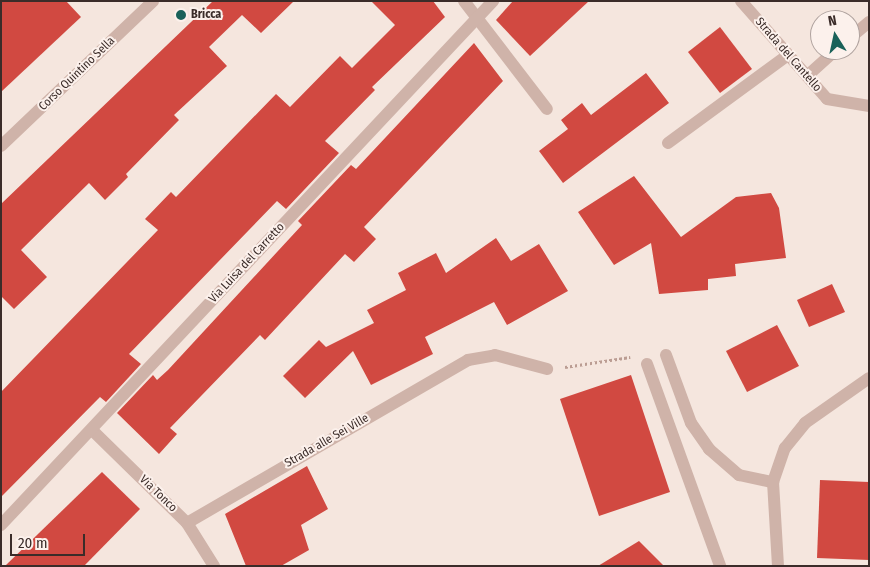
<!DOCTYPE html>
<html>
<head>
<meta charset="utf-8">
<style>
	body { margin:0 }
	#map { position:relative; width:870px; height:567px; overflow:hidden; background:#f5e6de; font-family:"Fira Sans Condensed",sans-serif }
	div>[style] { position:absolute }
	.building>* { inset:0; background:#d14941 }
	.path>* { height:3px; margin-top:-1.5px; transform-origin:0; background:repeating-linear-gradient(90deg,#bb9d93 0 2.5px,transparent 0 5px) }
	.minor>* { height:12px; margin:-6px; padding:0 6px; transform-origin:6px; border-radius:6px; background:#cfb3a9 }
	.dots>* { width:14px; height:14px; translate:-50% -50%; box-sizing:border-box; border:2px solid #fcf1ec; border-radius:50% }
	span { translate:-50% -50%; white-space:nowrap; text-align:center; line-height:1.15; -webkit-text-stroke:4px #fcf1ec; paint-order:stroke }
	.poi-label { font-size:12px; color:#3b2c29; font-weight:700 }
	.left { translate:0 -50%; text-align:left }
	.street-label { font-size:12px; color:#3b2c29 }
	.frame { position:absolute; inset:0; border:2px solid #3b2c29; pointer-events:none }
	.north { position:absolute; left:810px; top:10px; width:50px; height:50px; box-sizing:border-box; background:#fcf1ec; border:1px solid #afa29e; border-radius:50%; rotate:350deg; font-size:14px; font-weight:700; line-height:20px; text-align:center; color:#3b2c29 }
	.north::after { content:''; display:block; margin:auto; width:18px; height:22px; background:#1a6159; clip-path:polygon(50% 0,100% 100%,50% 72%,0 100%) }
	.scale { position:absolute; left:10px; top:534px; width:75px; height:22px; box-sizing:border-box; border:2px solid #3b2c29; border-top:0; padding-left:6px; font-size:15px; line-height:18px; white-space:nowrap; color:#3b2c29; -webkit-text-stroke:4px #fcf1ec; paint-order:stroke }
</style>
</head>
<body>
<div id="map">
	<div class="building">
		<i style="clip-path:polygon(1px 1px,66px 1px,81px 17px,1px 92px)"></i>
		<i style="clip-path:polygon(213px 1px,294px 1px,261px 33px,242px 15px,209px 47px,227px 66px,174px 115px,179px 120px,126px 174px,128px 177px,105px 200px,89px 183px,21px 250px,47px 277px,14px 309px,1px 296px,1px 204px)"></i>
		<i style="clip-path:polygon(371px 1px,433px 1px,445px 17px,372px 87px,375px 90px,325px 141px,339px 153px,286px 209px,277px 201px,129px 354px,141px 364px,106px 402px,100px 397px,1px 497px,1px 392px,158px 230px,145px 219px,171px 192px,176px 197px,276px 94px,290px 107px,340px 56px,352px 68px,395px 25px)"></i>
		<i style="clip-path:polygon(513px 1px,589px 1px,530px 56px,496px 20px)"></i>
		<i style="clip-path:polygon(720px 27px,752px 69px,720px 93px,688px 52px)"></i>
		<i style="clip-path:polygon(474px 43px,503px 81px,364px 227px,376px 239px,354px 262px,345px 254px,265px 340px,260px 335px,170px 428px,177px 434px,159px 454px,117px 413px,153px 375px,157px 380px,168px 370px,302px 225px,298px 221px,351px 165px,356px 169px)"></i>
		<i style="clip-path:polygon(646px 73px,669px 103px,563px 183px,539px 151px,568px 129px,561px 120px,582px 103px,591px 115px)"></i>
		<i style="clip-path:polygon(634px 176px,681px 237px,736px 197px,771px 193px,779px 208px,786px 258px,735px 264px,736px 276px,708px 279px,708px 290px,659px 294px,651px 243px,614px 265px,578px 212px)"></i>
		<i style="clip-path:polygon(496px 238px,511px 261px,539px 244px,568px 291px,507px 325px,494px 302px,425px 337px,433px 354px,371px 385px,353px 351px,305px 398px,283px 376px,319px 340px,326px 347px,374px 323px,367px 310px,406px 290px,398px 273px,436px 253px,446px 273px)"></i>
		<i style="clip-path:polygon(832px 284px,845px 312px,809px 327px,797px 300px)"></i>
		<i style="clip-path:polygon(777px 325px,799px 366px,747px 392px,726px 351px)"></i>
		<i style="clip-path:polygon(631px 375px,670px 492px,599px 516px,560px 399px)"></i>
		<i style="clip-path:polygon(307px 466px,328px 509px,301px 525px,309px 550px,281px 566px,246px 566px,225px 514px)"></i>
		<i style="clip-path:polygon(102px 472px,140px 509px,84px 566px,5px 566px)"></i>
		<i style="clip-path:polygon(820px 480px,869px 482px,869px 560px,817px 558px)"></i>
		<i style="clip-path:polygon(639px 541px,664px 566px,598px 566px)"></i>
	</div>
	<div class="path">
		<i style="left:565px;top:367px;width:66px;rotate:-8.7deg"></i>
	</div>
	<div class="minor">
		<i style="left:464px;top:1px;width:136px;rotate:52.5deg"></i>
		<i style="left:741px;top:1px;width:130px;rotate:48.7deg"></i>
		<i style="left:827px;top:99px;width:43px;rotate:9.5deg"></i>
		<i style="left:850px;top:38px;width:25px;rotate:-40deg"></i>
		<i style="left:807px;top:76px;width:39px;rotate:-42deg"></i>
		<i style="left:668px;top:143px;width:149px;rotate:-36.3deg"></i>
		<i style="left:1px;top:146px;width:210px;rotate:-43.6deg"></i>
		<i style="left:666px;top:355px;width:72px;rotate:69.8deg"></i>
		<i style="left:691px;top:423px;width:32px;rotate:55deg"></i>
		<i style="left:709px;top:449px;width:40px;rotate:41deg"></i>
		<i style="left:739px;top:475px;width:35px;rotate:12deg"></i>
		<i style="left:647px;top:364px;width:215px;rotate:70.1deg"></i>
		<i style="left:92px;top:430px;width:133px;rotate:44.4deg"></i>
		<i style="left:187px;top:523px;width:51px;rotate:57.9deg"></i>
		<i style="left:187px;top:523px;width:325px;rotate:-30.1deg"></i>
		<i style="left:468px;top:360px;width:27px;rotate:-10deg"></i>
		<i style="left:495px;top:355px;width:54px;rotate:15.1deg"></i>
		<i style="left:1px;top:525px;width:719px;rotate:-46.8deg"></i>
		<i style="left:778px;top:566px;width:84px;rotate:-93.4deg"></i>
		<i style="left:773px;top:482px;width:36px;rotate:-71deg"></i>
		<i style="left:785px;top:448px;width:32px;rotate:-51deg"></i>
		<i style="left:805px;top:423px;width:78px;rotate:-35.1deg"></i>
	</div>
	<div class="dots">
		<i style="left:181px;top:15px;background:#1a6159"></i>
	</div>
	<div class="poi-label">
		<span class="left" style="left:191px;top:15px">Bricca</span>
	</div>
	<div class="street-label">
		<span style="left:788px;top:55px;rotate:49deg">Strada del Cantello</span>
		<span style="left:77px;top:74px;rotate:-44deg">Corso Quintino Sella</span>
		<span style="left:247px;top:263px;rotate:-47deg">Via Luisa del Carretto</span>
		<span style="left:327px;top:441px;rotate:-30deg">Strada alle Sei Ville</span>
		<span style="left:158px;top:494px;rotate:44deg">Via Tonco</span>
	</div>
	<div class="frame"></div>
	<div class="north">N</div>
	<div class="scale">20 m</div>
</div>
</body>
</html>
